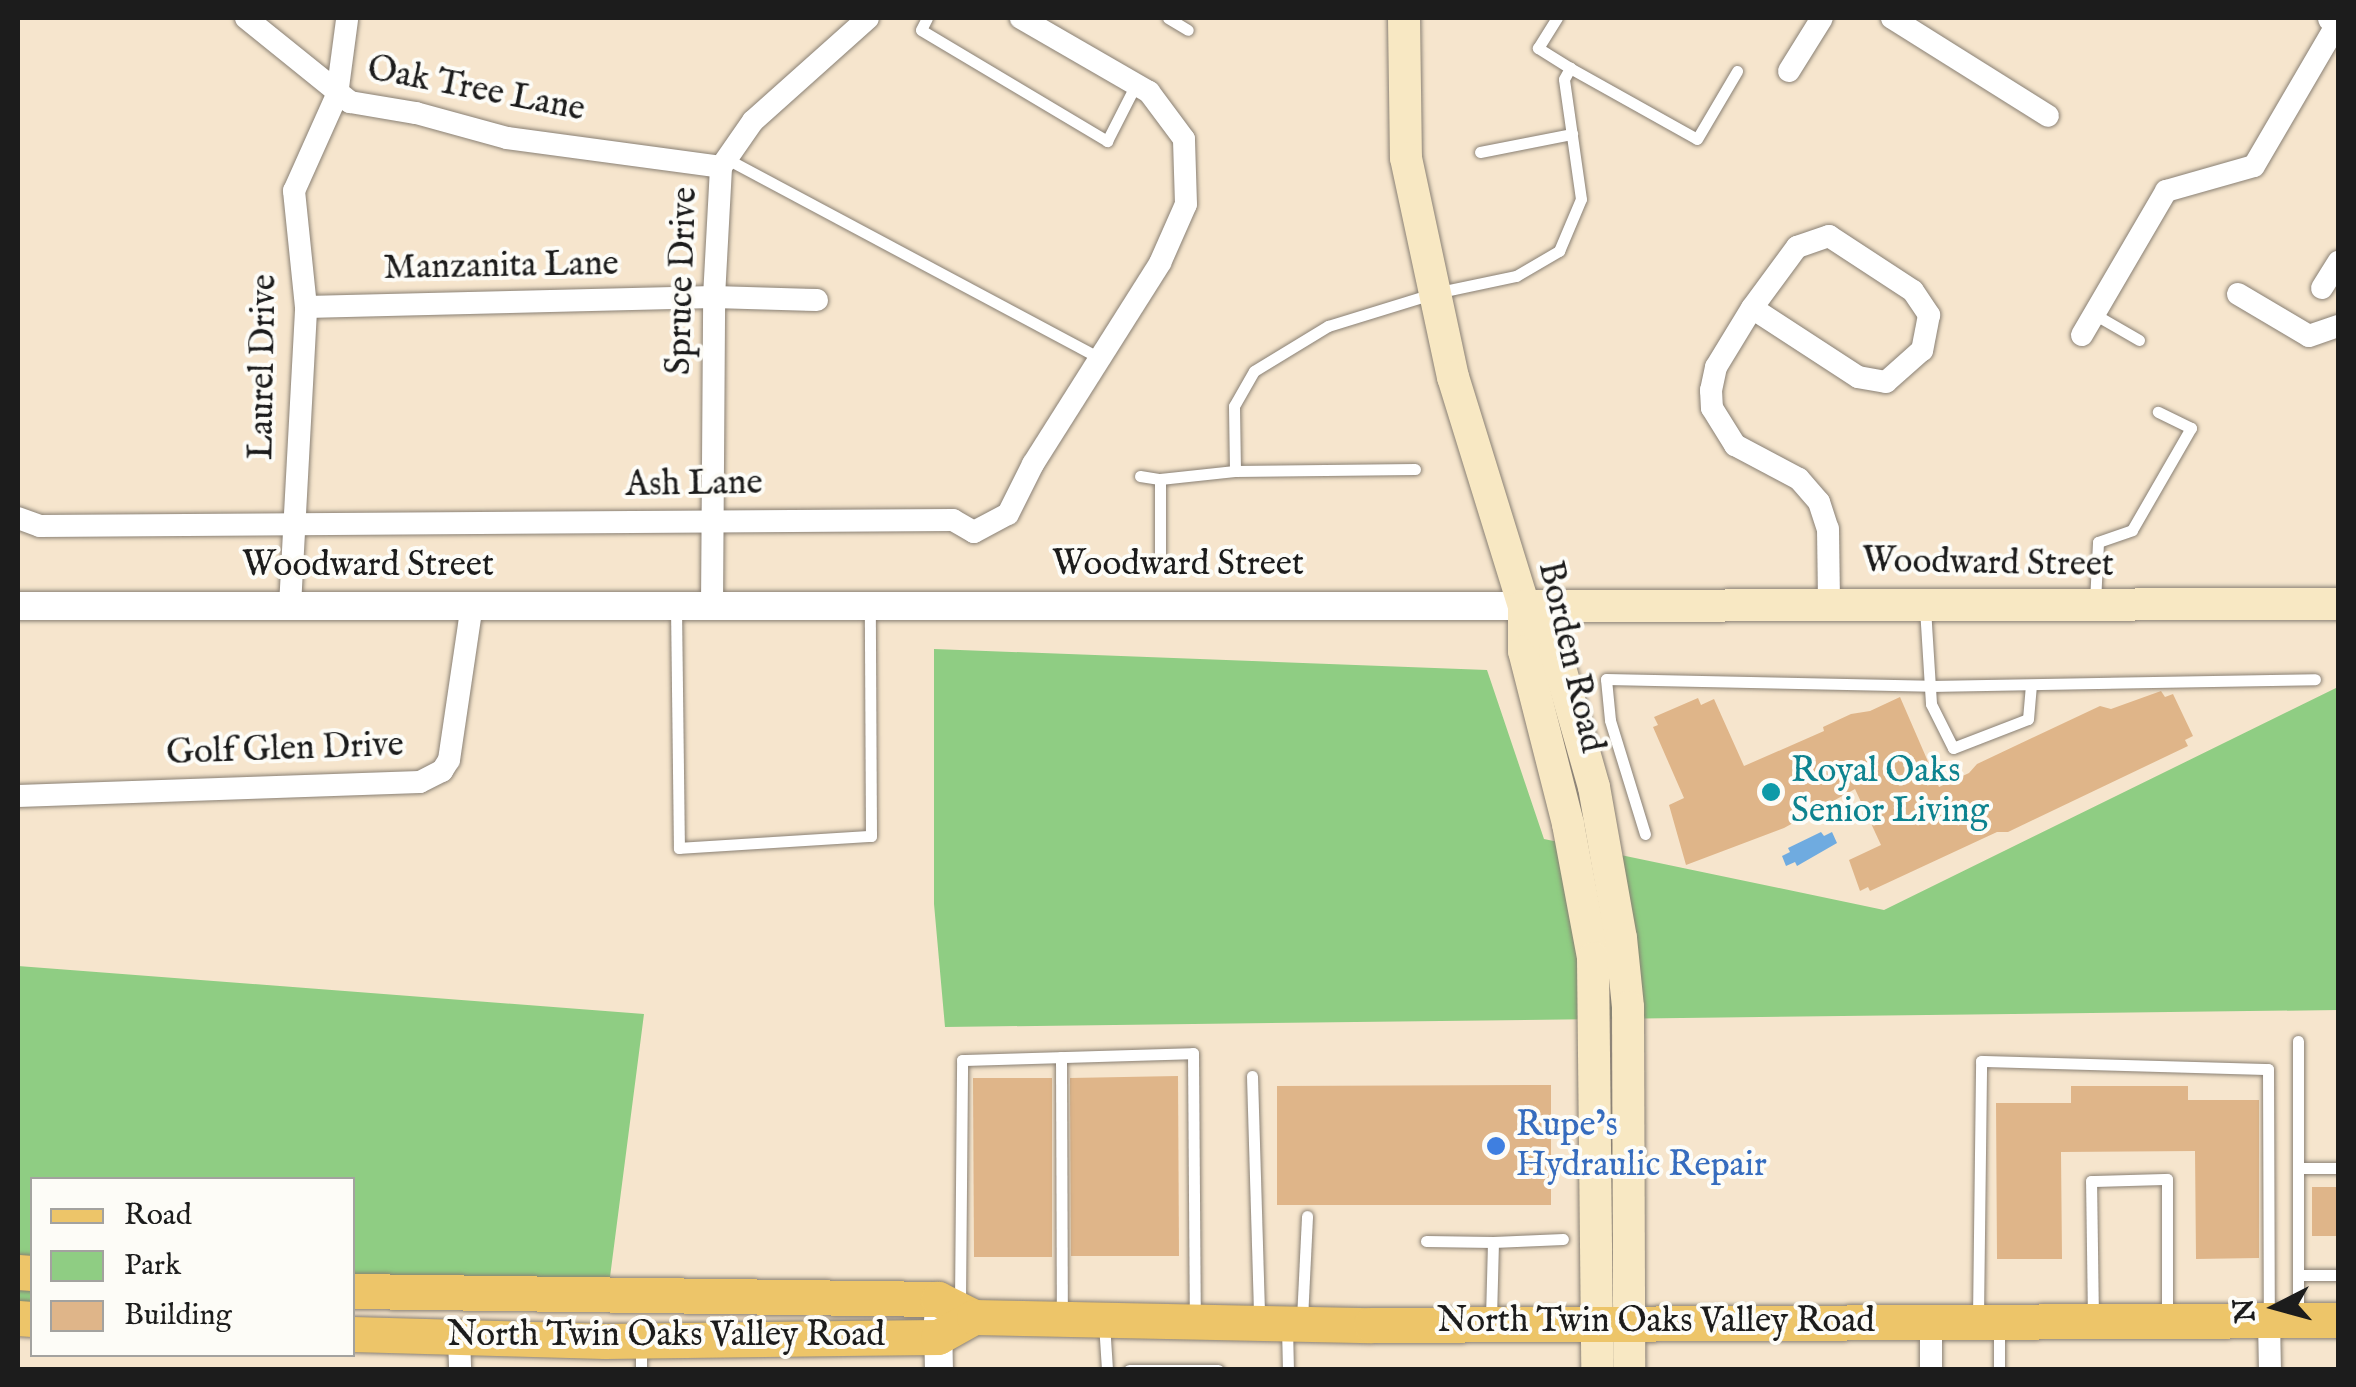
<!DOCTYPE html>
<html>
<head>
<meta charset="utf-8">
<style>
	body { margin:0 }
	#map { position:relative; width:2356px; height:1387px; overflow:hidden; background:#f6e5cd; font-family:"IM FELL English",serif }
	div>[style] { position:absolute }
	.green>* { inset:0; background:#8fcd83 }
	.water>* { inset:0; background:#6fabe0 }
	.building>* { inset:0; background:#dfb589 }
	.roads { filter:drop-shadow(0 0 2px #898074) drop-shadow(0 0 2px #898074) }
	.service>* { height:11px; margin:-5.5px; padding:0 5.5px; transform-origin:5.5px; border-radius:5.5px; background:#fff }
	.minor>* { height:22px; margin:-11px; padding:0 11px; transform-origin:11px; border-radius:11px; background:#fff }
	.tertiary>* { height:28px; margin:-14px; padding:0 14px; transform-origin:14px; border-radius:14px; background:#fff }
	.secondary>* { height:32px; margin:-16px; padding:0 16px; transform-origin:16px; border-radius:16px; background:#f8e8c3 }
	.primary>* { height:35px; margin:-17.5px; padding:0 17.5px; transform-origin:17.5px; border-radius:17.5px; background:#edc569 }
	.dots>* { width:28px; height:28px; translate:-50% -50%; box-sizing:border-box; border:5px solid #fdfcf7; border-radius:50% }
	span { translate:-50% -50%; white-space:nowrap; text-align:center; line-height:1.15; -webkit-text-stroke:8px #fdfcf7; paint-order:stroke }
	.street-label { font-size:35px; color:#1c1c1c }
	.culture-label { font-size:35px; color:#0d838f }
	.left { translate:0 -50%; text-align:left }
	.shop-label { font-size:35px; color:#366cbe }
	.frame { position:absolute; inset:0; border:20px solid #1c1c1c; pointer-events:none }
	.legend { position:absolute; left:30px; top:1177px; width:325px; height:180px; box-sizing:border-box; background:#fdfcf7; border:2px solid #a3a29f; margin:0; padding:12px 18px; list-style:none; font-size:30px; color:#1c1c1c }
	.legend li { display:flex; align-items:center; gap:20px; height:50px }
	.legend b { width:50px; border:2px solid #a3a29f }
	.north { position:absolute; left:2226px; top:1257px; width:100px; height:100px; -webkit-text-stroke:8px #fdfcf7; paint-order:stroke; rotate:264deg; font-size:28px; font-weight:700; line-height:40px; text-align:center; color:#1c1c1c }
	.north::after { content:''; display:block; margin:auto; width:35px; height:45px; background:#1c1c1c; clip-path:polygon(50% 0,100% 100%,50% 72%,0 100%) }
</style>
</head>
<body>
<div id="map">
	<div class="green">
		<i style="clip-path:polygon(934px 649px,1487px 670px,1544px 839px,1884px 910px,2338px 687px,2338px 1010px,945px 1027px,934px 904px)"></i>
		<i style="clip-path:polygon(18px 966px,644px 1014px,606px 1308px,353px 1306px,352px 1180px,32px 1180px,32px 1304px,18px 1304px)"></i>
	</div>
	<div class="water">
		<i style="clip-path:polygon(1821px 832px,1824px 836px,1832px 832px,1837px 843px,1797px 866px,1795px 862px,1786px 866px,1782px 856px,1790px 852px,1788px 848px)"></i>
	</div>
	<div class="building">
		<i style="clip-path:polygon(2161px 691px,2165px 697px,2173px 694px,2193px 736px,2185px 740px,2188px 746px,2008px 832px,1997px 832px,1870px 891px,1868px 887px,1860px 891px,1849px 860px,1881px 845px,1855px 789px,1784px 828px,1686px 865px,1669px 805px,1684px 798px,1653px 727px,1658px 725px,1654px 717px,1698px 698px,1701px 705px,1714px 699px,1744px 766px,1824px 731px,1823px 727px,1851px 714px,1870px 711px,1900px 697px,1939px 787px,1969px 773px,1977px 764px,2100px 706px,2111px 709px)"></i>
		<i style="clip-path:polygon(1178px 1076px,1179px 1256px,1071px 1256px,1070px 1078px)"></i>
		<i style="clip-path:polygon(973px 1078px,1052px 1078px,1052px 1257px,974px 1257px)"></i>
		<i style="clip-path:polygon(1551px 1085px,1551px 1205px,1277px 1205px,1277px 1086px)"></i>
		<i style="clip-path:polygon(2071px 1086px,2188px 1086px,2188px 1100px,2259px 1100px,2259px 1258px,2196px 1259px,2195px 1151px,2061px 1152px,2062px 1259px,1997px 1259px,1996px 1103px,2071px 1103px)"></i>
		<i style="clip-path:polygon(2312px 1187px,2338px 1187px,2338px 1236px,2312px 1236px)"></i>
	</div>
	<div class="roads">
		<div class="service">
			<i style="left:927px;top:18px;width:13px;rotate:117deg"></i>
			<i style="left:921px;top:30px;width:217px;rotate:30.8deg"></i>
			<i style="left:1107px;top:141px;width:64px;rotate:-63deg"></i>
			<i style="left:1168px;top:18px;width:23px;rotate:31deg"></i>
			<i style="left:1570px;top:68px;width:145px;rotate:29.2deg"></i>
			<i style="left:1697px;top:139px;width:79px;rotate:-59.5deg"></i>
			<i style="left:1480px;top:152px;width:94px;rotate:-11.1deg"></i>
			<i style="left:727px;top:159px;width:423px;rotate:28.1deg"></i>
			<i style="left:2094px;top:314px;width:52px;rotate:30deg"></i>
			<i style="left:1235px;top:471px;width:180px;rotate:-0.6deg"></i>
			<i style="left:1140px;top:476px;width:20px;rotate:9deg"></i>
			<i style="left:1160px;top:479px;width:75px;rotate:-6.1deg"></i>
			<i style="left:1235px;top:471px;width:65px;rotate:-90.9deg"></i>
			<i style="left:1234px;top:406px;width:40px;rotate:-60.3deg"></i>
			<i style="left:1254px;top:371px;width:87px;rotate:-31.3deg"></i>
			<i style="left:1328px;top:326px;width:112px;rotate:-17.1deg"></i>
			<i style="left:1435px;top:293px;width:83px;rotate:-11.9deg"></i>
			<i style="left:1516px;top:276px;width:50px;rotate:-30.2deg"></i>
			<i style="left:1559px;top:251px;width:56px;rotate:-67.1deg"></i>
			<i style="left:1581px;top:199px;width:121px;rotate:-98.1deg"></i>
			<i style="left:1564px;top:79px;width:13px;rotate:-61deg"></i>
			<i style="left:1570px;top:68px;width:38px;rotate:-148deg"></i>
			<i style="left:1538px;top:48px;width:36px;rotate:-58deg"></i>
			<i style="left:1160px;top:555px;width:76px;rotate:-90deg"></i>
			<i style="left:2095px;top:602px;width:60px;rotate:-87.1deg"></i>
			<i style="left:2098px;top:542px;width:36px;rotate:-19deg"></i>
			<i style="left:2132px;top:530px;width:118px;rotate:-60deg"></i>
			<i style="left:2191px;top:428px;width:37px;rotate:-154deg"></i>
			<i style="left:676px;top:607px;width:241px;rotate:89.3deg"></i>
			<i style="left:679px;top:848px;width:192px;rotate:-3.6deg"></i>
			<i style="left:871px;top:836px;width:228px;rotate:-90.3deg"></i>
			<i style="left:1925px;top:608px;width:96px;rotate:86.4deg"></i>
			<i style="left:1931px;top:704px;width:49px;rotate:63.4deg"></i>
			<i style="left:1953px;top:748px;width:80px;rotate:-21.1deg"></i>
			<i style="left:2028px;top:719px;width:34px;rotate:-85deg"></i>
			<i style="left:1645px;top:834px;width:119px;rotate:-107.1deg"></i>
			<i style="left:1610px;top:720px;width:41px;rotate:-95.6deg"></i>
			<i style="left:1606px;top:679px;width:324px;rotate:1.2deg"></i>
			<i style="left:1930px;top:686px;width:385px;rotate:-1deg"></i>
			<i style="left:2298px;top:1041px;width:275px;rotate:90deg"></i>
			<i style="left:1061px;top:1057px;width:256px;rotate:89.8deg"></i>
			<i style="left:1252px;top:1076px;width:242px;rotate:88.3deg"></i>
			<i style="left:2298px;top:1168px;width:40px"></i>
			<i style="left:1426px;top:1241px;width:67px;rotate:0.9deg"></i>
			<i style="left:1493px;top:1242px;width:76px;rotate:91.5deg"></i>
			<i style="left:1493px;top:1242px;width:70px;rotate:-2.5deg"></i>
			<i style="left:2298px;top:1275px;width:40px"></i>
			<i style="left:960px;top:1302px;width:242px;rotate:-89.5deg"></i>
			<i style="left:962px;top:1060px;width:231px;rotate:-1.7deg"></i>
			<i style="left:1193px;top:1053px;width:263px;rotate:89.6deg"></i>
			<i style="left:1978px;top:1317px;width:256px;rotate:-89.3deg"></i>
			<i style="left:1981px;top:1061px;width:287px;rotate:1.6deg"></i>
			<i style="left:2268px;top:1069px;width:249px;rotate:89.8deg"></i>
			<i style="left:1302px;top:1319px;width:103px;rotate:-87.2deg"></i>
			<i style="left:2093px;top:1320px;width:139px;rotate:-90.8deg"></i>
			<i style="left:2091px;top:1181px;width:76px;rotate:-1.5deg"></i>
			<i style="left:2167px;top:1179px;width:137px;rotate:90deg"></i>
			<i style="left:1104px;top:1323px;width:47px;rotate:86.3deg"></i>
			<i style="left:1999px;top:1325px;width:45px;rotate:90deg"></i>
			<i style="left:1287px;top:1327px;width:43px;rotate:88.7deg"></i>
			<i style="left:641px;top:1370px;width:26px;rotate:-90deg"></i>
			<i style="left:1129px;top:1370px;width:89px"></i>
		</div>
		<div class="minor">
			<i style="left:246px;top:18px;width:134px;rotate:38.9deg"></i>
			<i style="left:350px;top:102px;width:67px;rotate:9.5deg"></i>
			<i style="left:416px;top:113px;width:94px;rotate:15.4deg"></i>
			<i style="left:507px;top:138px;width:216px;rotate:7.7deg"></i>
			<i style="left:1892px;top:18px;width:184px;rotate:32.1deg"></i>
			<i style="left:1789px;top:71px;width:62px;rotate:-58.1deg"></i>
			<i style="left:1829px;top:236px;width:100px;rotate:33.2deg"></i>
			<i style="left:1913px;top:291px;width:29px;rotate:56deg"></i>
			<i style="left:1929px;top:315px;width:36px;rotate:101deg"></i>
			<i style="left:1922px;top:350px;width:48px;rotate:138.4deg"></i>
			<i style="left:1886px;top:382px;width:28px;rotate:-170deg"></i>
			<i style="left:1858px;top:377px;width:126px;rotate:-146.9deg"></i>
			<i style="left:1752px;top:308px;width:76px;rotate:-53.6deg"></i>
			<i style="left:1797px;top:247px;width:34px;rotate:-19deg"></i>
			<i style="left:2322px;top:288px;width:31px;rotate:-58deg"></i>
			<i style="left:2238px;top:294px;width:82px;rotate:30.6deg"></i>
			<i style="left:2309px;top:336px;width:31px;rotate:-19deg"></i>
			<i style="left:306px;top:307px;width:408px;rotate:-1.4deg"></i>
			<i style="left:714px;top:297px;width:103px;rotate:1.7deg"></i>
			<i style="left:1752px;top:308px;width:69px;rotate:121.4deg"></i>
			<i style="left:1716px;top:367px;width:24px;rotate:102deg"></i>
			<i style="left:1711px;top:390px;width:18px;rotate:87deg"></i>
			<i style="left:1712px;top:408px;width:44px;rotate:58.1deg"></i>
			<i style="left:1735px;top:445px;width:72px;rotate:28deg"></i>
			<i style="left:1799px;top:479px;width:30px;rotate:49deg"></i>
			<i style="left:1819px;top:502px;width:28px;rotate:72deg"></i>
			<i style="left:1828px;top:529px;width:73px;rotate:89.2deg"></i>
			<i style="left:2082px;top:335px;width:167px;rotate:-59.7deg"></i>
			<i style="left:2166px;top:191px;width:91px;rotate:-15.9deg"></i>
			<i style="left:2254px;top:166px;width:167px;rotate:-59.7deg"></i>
			<i style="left:18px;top:518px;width:23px;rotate:20deg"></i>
			<i style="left:40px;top:526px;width:913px;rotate:-0.38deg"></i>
			<i style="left:953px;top:520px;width:24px;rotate:30deg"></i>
			<i style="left:974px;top:532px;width:38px;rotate:-28deg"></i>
			<i style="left:1008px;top:514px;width:56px;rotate:-63.4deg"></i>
			<i style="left:1033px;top:464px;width:238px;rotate:-57.7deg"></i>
			<i style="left:1160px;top:263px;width:64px;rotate:-66.2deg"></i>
			<i style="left:1186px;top:204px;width:65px;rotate:-91.8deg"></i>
			<i style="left:1184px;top:139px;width:59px;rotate:-126.7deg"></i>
			<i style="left:1149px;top:92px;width:148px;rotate:-150deg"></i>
			<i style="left:290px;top:606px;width:299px;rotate:-86.9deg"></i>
			<i style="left:306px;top:307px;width:117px;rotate:-95.9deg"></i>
			<i style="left:294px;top:191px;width:105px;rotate:-65.9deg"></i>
			<i style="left:337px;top:95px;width:76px;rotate:-82.4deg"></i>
			<i style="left:712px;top:607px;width:310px;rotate:-89.6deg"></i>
			<i style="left:714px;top:297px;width:130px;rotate:-86.9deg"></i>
			<i style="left:721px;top:167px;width:56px;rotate:-55.2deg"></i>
			<i style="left:753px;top:121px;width:154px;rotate:-41.8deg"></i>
			<i style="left:18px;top:796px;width:402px;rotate:-2deg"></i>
			<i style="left:420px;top:782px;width:25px;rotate:-27deg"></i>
			<i style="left:442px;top:771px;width:13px;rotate:-58deg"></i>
			<i style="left:449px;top:760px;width:157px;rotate:-81.6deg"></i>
			<i style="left:2269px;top:1320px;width:50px;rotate:88.9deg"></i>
			<i style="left:1931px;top:1321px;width:49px;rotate:90deg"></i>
			<i style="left:459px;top:1337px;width:33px;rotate:88deg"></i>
		</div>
		<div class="tertiary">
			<i style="left:2332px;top:18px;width:7px;rotate:34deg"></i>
			<i style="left:18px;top:606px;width:1506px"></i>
			<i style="left:938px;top:1320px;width:50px;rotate:88.9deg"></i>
		</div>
		<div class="secondary">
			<i style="left:1404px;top:18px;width:140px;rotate:89.2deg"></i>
			<i style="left:1406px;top:158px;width:224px;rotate:77.9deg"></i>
			<i style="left:1453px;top:377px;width:240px;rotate:72.8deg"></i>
			<i style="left:1524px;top:606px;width:45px;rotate:90deg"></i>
			<i style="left:1524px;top:651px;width:179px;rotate:75.7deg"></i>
			<i style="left:1568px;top:824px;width:136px;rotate:79.4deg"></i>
			<i style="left:1593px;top:958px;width:412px;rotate:89.4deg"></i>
			<i style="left:1524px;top:606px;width:814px;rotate:-0.14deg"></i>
			<i style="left:1524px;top:606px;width:54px;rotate:54.8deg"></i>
			<i style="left:1555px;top:650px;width:142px;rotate:74.1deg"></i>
			<i style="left:1594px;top:787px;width:153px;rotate:79.9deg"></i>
			<i style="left:1621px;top:938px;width:69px;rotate:84.2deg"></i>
			<i style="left:1628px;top:1007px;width:363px;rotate:89.8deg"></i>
		</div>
		<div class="primary">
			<i style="left:18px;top:1272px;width:14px;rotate:4deg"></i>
			<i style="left:352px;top:1291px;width:586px;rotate:0.78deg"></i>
			<i style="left:938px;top:1299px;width:40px;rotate:26.6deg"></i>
			<i style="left:18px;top:1318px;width:14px;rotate:4deg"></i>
			<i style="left:352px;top:1334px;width:253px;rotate:1.6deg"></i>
			<i style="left:605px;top:1341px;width:333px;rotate:-0.7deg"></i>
			<i style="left:938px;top:1337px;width:41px;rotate:-29.1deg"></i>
			<i style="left:974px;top:1317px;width:397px;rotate:1.2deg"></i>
			<i style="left:1371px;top:1325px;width:967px;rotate:-0.3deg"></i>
		</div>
	</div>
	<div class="dots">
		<i style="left:1771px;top:792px;background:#0f9aa8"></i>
		<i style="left:1496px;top:1146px;background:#3f7fe0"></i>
	</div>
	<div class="street-label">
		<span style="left:476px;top:90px;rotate:11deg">Oak Tree Lane</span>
		<span style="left:501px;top:267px;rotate:-1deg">Manzanita Lane</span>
		<span style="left:683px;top:281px;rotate:-88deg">Spruce Drive</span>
		<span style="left:264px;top:367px;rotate:-89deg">Laurel Drive</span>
		<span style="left:694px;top:485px;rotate:-1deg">Ash Lane</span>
		<span style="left:1988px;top:564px;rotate:1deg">Woodward Street</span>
		<span style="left:1178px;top:565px">Woodward Street</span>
		<span style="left:368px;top:566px">Woodward Street</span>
		<span style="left:1570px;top:657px;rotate:77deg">Borden Road</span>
		<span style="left:285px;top:750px;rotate:-2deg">Golf Glen Drive</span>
		<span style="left:1656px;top:1322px">North Twin Oaks Valley Road</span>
		<span style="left:666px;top:1336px">North Twin Oaks Valley Road</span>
	</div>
	<div class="culture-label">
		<span class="left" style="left:1791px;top:792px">Royal Oaks<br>Senior Living</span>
	</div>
	<div class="shop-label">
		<span class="left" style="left:1516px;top:1146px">Rupe’s<br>Hydraulic Repair</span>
	</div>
	<div class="frame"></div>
	<ul class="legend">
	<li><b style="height:12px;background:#edc569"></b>Road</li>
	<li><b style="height:28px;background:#8fcd83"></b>Park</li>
	<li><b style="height:28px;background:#dfb589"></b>Building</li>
	</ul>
	<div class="north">N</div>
</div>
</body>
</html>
